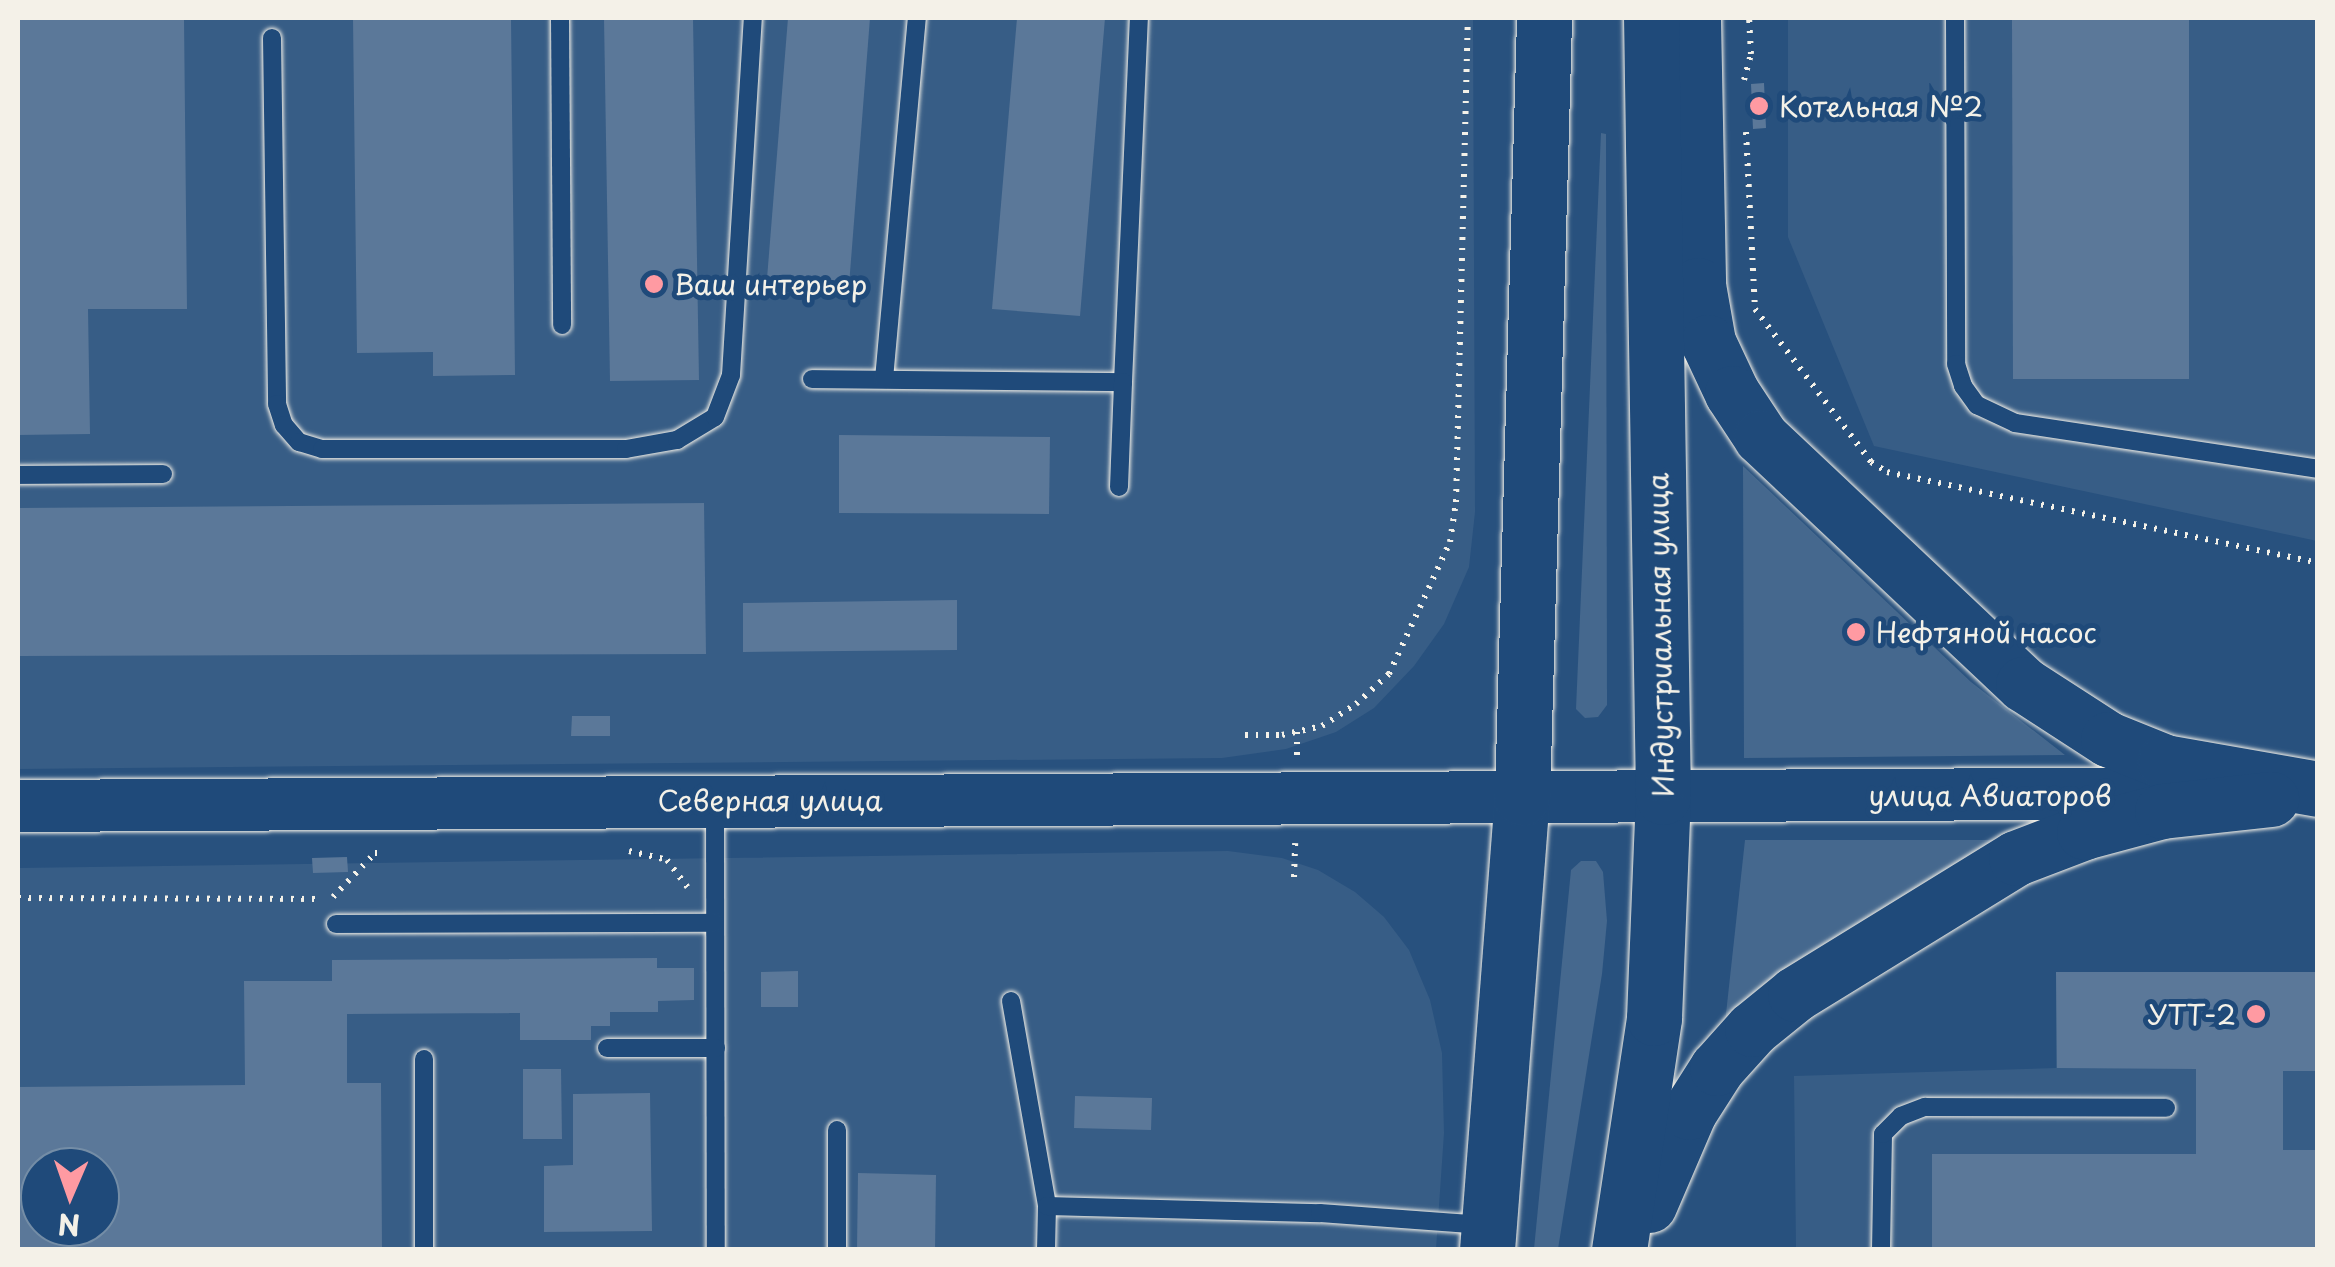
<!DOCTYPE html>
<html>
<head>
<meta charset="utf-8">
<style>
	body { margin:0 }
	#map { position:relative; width:2335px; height:1267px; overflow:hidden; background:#28517e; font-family:"Playpen Sans",sans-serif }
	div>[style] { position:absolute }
	.built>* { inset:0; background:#375d86 }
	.green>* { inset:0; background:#45688e }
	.building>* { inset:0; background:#5b7899 }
	.path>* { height:6px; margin-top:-3px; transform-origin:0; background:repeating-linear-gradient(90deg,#f4f1e8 0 2.5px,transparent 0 10.5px) }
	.roads { filter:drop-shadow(0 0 2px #f4f1e8) drop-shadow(0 0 2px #f4f1e8) }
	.service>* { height:18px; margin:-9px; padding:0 9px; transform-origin:9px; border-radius:9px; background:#1f4a7a }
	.secondary>* { height:52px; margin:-26px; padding:0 26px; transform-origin:26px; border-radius:26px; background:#1f4a7a }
	.primary>* { height:55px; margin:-27.5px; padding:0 27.5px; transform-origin:27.5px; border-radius:27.5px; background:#1f4a7a }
	.dots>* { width:28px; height:28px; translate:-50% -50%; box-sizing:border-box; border:5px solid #1f4a7a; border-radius:50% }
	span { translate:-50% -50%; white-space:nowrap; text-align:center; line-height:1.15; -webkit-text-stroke:10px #1f4a7a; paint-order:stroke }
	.poi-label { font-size:28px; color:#f4f1e8 }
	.left { translate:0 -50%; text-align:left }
	.right { translate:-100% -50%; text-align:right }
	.street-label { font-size:28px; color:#f4f1e8 }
	.frame { position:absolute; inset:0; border:20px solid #f4f1e8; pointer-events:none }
	.north { position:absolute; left:20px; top:1147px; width:100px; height:100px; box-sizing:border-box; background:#1f4a7a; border:2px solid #748da6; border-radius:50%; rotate:182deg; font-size:28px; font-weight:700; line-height:40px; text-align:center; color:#f4f1e8 }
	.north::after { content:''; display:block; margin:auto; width:35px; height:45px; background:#ff9aa2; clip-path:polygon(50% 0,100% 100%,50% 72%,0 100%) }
</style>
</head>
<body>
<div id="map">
	<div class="built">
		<i style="clip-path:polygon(18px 18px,1473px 18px,1475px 512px,1469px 567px,1444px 624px,1414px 666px,1374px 708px,1336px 732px,1286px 749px,1222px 758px,18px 769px)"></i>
		<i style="clip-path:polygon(1788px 18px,2317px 18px,2317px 541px,1874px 446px,1788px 237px)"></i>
		<i style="clip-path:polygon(evenodd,1228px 851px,1282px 858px,1318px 870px,1355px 892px,1384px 917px,1409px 950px,1430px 1000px,1442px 1053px,1444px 1133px,1436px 1249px,18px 1249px,18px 868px,1228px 851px,40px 1167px,100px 1167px,100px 1227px,40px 1227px,40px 1167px)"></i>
		<i style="clip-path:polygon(2056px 972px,2317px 972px,2317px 1249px,1796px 1249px,1794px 1076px,2056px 1068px)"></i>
	</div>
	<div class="green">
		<i style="clip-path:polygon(1601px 133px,1606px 134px,1607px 705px,1598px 717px,1585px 718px,1576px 709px)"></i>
		<i style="clip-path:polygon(1743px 466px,1971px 682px,2065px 755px,1744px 758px)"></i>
		<i style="clip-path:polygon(1745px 840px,2022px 840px,1725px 1023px)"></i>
		<i style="clip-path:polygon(1581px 861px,1596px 861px,1603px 872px,1607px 921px,1602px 974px,1558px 1249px,1534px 1249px,1571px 870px)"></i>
	</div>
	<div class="building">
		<i style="clip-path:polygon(18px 18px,184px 18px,187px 309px,88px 309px,90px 434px,18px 435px)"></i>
		<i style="clip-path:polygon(353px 18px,511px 18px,515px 375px,433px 376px,433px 352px,357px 353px)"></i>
		<i style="clip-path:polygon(604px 18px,693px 18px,699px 380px,610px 381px)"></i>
		<i style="clip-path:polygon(788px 18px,870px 18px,848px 298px,766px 291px)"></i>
		<i style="clip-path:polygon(1017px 18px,1105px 18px,1080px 316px,992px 309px)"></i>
		<i style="clip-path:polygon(2012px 18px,2189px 18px,2189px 379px,2013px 379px)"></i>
		<i style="clip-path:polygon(1764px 83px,1766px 128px,1753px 129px,1751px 84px)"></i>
		<i style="clip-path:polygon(839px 435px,1050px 437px,1049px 514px,839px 513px)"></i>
		<i style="clip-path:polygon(704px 503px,706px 654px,18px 656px,18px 508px)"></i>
		<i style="clip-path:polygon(957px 600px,957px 650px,743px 652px,743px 603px)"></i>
		<i style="clip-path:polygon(572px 716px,610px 716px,610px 736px,571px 736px)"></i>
		<i style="clip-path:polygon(347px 857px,348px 872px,313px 873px,312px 858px)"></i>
		<i style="clip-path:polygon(evenodd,657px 958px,657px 968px,694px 968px,694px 1000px,658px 1001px,658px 1012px,610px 1012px,610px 1026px,591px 1026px,591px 1040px,520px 1040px,520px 1013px,347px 1014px,347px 1083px,381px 1083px,382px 1250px,18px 1250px,18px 1087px,245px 1085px,244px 981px,332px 981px,332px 960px,657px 958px,40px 1167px,100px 1167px,100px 1227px,40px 1227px,40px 1167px)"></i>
		<i style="clip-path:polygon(798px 971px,798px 1007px,761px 1007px,761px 972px)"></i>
		<i style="clip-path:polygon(2056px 972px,2318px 972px,2318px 1071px,2283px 1071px,2283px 1150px,2318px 1150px,2318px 1250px,1932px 1250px,1932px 1154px,2196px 1154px,2196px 1069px,2057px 1068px)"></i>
		<i style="clip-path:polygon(523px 1069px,561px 1069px,562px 1139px,523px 1139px)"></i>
		<i style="clip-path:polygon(650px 1093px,652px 1231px,544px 1232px,544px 1166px,573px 1165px,573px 1094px)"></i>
		<i style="clip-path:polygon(1075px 1096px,1152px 1098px,1151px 1130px,1074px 1128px)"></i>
		<i style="clip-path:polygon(858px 1173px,936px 1175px,935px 1250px,857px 1250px)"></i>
	</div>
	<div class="path">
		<i style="left:1744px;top:80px;width:27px;rotate:-75deg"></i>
		<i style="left:1751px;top:54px;width:36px;rotate:-93deg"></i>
		<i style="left:1746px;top:132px;width:177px;rotate:87.1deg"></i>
		<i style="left:1755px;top:309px;width:192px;rotate:52.8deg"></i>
		<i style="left:1871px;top:462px;width:19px;rotate:32deg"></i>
		<i style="left:1887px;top:472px;width:441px;rotate:11.9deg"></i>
		<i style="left:1245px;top:735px;width:37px"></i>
		<i style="left:1282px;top:735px;width:41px;rotate:-12.7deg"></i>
		<i style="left:1322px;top:726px;width:40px;rotate:-32.9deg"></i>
		<i style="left:1356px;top:704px;width:45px;rotate:-42.3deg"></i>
		<i style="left:1389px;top:674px;width:145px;rotate:-65.2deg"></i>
		<i style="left:1450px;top:542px;width:40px;rotate:-81.5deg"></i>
		<i style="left:1456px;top:502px;width:484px;rotate:-88.6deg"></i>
		<i style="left:1297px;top:755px;width:23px;rotate:-90deg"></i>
		<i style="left:629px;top:851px;width:39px;rotate:13deg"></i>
		<i style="left:667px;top:860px;width:34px;rotate:53deg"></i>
		<i style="left:1294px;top:877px;width:34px;rotate:-88deg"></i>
		<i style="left:333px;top:897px;width:61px;rotate:-46.3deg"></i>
		<i style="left:375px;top:853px;width:7px"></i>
		<i style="left:18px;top:898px;width:304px;rotate:0.2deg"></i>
	</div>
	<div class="roads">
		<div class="service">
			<i style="left:560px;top:18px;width:307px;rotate:89.6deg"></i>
			<i style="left:1955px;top:18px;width:346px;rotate:89.8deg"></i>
			<i style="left:1956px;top:364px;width:23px;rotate:72deg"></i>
			<i style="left:1963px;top:386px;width:24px;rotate:54deg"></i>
			<i style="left:1977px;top:405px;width:42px;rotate:25.3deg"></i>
			<i style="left:2015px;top:423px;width:306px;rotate:8.6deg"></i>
			<i style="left:272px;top:38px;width:366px;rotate:89.2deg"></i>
			<i style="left:277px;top:404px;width:22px;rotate:72deg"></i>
			<i style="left:284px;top:425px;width:23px;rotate:49deg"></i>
			<i style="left:299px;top:442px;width:24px;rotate:17deg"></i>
			<i style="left:322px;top:449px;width:304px"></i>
			<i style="left:626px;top:449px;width:52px;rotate:-10deg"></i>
			<i style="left:677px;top:440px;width:44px;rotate:-31.2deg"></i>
			<i style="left:715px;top:417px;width:45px;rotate:-69.1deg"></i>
			<i style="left:731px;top:375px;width:358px;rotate:-86.5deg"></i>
			<i style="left:812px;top:379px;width:311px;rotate:0.6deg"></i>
			<i style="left:1123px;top:382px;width:364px;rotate:-87.5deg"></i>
			<i style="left:884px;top:379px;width:363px;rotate:-84.8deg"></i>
			<i style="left:18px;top:475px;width:145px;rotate:-0.4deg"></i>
			<i style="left:1119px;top:487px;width:105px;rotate:-87.8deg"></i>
			<i style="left:715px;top:806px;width:444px;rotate:89.9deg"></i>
			<i style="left:336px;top:924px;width:379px;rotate:-0.2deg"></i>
			<i style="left:1011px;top:1001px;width:208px;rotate:80deg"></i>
			<i style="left:1047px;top:1206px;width:44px;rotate:91.3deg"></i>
			<i style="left:607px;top:1048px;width:109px"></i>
			<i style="left:424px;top:1059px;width:191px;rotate:90deg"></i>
			<i style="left:1047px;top:1206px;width:273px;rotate:1.5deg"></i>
			<i style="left:1320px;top:1213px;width:164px;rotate:4.2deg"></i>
			<i style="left:837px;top:1250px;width:120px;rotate:-90deg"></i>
			<i style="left:1881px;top:1250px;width:116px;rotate:-89deg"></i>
			<i style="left:1883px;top:1134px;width:25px;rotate:-45deg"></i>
			<i style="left:1901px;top:1116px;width:26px;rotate:-21deg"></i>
			<i style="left:1925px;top:1107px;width:241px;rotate:0.2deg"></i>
		</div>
		<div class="secondary">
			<i style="left:18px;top:806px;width:2173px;rotate:-0.34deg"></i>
		</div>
		<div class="primary">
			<i style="left:1693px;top:18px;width:267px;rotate:88.9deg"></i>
			<i style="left:1698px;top:285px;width:58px;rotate:80deg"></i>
			<i style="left:1708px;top:342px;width:56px;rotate:64.8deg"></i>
			<i style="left:1732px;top:393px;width:53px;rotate:56.6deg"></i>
			<i style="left:1761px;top:437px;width:360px;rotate:43.3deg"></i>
			<i style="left:2023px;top:684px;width:101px;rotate:32.9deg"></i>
			<i style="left:2108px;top:739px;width:61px;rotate:22deg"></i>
			<i style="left:2165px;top:762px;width:155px;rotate:10deg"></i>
			<i style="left:1649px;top:1205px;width:101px;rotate:-66.7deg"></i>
			<i style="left:1689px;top:1112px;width:52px;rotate:-57.5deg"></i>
			<i style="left:1717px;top:1068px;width:52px;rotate:-48.1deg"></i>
			<i style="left:1752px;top:1029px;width:55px;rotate:-39.1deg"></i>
			<i style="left:1795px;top:994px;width:259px;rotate:-31.6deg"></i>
			<i style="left:2016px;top:858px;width:73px;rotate:-20.9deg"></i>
			<i style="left:2084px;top:832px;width:81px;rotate:-15.1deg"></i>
			<i style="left:2162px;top:811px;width:110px;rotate:-6.3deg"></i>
			<i style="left:1487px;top:1250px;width:453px;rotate:-85.6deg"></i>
			<i style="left:1522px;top:798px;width:780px;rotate:-88.38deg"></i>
			<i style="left:1619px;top:1250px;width:235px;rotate:-81.4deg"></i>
			<i style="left:1654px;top:1018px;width:221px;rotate:-87.7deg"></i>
			<i style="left:1663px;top:797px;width:779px;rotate:-90.88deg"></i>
		</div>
	</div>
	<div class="dots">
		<i style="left:1759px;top:106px;background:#ff9aa2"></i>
		<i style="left:654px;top:284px;background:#ff9aa2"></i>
		<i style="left:1856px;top:632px;background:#ff9aa2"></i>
		<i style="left:2256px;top:1014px;background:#ff9aa2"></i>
	</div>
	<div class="poi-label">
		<span class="left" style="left:1779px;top:106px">Котельная №2</span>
		<span class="left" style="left:674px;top:284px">Ваш интерьер</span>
		<span class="left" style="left:1876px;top:632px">Нефтяной насос</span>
		<span class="right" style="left:2236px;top:1014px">УТТ-2</span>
	</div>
	<div class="street-label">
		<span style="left:1660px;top:635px;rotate:-91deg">Индустриальная улица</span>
		<span style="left:1990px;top:795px">улица Авиаторов</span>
		<span style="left:770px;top:800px">Северная улица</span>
	</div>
	<div class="frame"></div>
	<div class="north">N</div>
</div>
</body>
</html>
